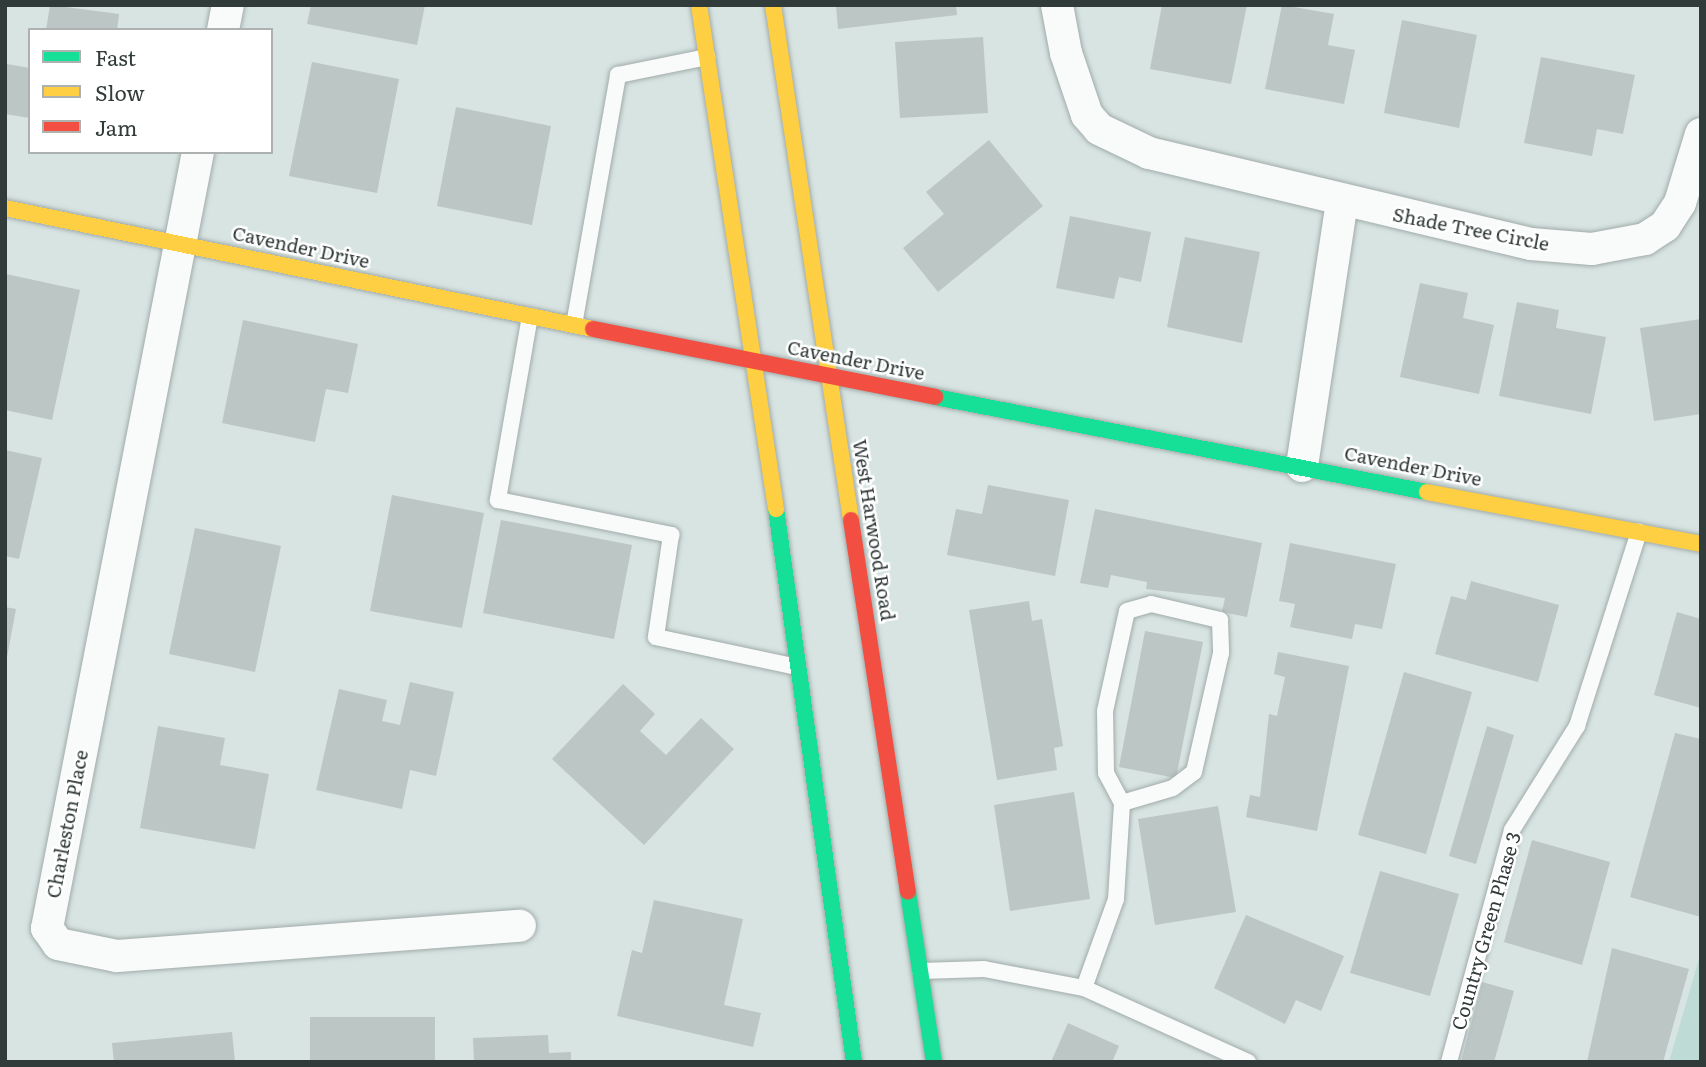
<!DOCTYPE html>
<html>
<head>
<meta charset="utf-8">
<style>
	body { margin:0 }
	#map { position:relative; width:1706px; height:1067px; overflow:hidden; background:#d7e4e2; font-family:Literata,serif }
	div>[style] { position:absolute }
	.green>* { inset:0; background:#bedbd6 }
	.building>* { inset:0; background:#bcc6c5 }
	.roads { filter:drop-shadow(0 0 2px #a1aba9) drop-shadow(0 0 2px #a1aba9) }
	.lane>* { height:16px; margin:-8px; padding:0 8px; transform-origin:8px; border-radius:8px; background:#f9fbfb }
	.street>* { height:32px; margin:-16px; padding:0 16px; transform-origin:16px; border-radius:16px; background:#f9fbfb }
	.fast>* { height:16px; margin:-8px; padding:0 8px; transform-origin:8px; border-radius:8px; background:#16e098 }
	.slow>* { height:16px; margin:-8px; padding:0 8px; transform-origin:8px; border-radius:8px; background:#ffcf43 }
	.jam>* { height:16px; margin:-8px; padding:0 8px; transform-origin:8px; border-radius:8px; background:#f24e42 }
	span { translate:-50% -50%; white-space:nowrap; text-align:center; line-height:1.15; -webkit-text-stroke:5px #fff; paint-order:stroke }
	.street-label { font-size:19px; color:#313b39 }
	.frame { position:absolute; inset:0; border:7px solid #313b39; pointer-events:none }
	.legend { position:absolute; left:28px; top:28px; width:245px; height:126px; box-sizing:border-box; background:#fff; border:2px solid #adb1b0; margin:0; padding:9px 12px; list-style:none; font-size:21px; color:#313b39 }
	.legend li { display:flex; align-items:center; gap:14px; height:35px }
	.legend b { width:35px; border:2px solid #adb1b0 }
</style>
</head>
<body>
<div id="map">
	<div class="green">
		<i style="clip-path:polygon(1701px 952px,1701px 1062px,1669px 1062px)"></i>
	</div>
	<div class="building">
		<i style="clip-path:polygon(50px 5px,119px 14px,117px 30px,46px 30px)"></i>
		<i style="clip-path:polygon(311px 5px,425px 5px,417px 45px,307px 24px)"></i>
		<i style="clip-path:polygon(836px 5px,956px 5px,957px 15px,838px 29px)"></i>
		<i style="clip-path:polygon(1162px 5px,1247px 5px,1231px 84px,1150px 69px)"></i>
		<i style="clip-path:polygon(1282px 5px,1334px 14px,1328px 45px,1355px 50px,1344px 104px,1265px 89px)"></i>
		<i style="clip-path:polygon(1402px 20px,1477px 35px,1459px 128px,1384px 113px)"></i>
		<i style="clip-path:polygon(983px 37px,988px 113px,900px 118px,895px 42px)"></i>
		<i style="clip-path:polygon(1541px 57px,1635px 75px,1623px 134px,1597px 129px,1592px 156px,1524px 143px)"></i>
		<i style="clip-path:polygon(312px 62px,399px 79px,377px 193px,289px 176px)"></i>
		<i style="clip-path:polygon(7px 64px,30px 68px,30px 118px,5px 114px)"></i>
		<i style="clip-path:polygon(456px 107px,551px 126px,532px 225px,437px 206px)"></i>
		<i style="clip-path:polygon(989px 140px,1043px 206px,938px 292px,903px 248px,944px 214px,926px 192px)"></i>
		<i style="clip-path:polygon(1070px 216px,1151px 232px,1141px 282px,1119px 277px,1114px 299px,1056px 288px)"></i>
		<i style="clip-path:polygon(1185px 237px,1260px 252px,1242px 343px,1167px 327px)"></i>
		<i style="clip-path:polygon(6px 274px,80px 290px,52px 420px,5px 410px)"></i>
		<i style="clip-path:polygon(1420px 283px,1468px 293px,1463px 318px,1494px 325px,1479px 394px,1400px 377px)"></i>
		<i style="clip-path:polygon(1517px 302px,1559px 310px,1556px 328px,1606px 337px,1591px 414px,1499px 396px)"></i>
		<i style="clip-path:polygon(1701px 319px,1701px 414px,1654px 421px,1640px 328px)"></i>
		<i style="clip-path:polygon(243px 320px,358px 344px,348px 393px,326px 389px,315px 442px,222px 423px)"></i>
		<i style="clip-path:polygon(5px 450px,42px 458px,19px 559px,5px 556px)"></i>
		<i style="clip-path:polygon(988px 485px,1069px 500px,1055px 576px,947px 555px,956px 509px,982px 514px)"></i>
		<i style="clip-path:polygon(392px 495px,484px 513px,462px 628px,370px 611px)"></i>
		<i style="clip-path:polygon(1095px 509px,1262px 543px,1247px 617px,1222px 612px,1225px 598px,1146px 589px,1147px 582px,1111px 575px,1108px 588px,1080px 583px)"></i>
		<i style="clip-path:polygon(501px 520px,632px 545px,614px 639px,483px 613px)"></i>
		<i style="clip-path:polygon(195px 528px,281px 546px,255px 672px,169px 654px)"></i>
		<i style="clip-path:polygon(1290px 543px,1396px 564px,1382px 629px,1355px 624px,1352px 639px,1290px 627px,1295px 604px,1279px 601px)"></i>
		<i style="clip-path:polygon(1471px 581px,1559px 605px,1538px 682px,1435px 654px,1451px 596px,1466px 600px)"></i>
		<i style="clip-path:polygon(1029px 601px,1032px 621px,1042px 619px,1063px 746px,1054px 748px,1057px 770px,997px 780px,969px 610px)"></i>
		<i style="clip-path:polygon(5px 607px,16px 609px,7px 657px,5px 657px)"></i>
		<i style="clip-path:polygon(1677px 612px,1701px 619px,1701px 708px,1654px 695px)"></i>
		<i style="clip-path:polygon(1145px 631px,1203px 642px,1176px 778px,1119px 767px)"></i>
		<i style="clip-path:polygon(1278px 652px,1349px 666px,1317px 831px,1246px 817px,1250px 795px,1260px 797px,1269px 714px,1277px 716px,1285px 677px,1274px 674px)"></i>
		<i style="clip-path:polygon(1404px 672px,1472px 692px,1426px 854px,1358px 835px)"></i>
		<i style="clip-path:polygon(410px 682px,454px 692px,436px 776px,410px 770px,402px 809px,316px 790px,339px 689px,387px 700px,382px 721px,400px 725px)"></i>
		<i style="clip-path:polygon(623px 684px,655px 714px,640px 731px,666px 755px,701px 718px,734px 749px,644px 845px,552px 759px)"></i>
		<i style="clip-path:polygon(158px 726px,225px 738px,220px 765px,269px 774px,255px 849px,140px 828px)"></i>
		<i style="clip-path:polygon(1487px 726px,1514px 735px,1476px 864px,1449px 856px)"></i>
		<i style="clip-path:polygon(1675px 733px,1701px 739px,1701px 917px,1630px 897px)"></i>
		<i style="clip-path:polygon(1074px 792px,1090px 899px,1010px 911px,994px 805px)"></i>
		<i style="clip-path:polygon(1218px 806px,1236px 912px,1155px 925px,1138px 819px)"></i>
		<i style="clip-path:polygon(1532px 840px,1610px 862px,1582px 965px,1504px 942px)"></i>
		<i style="clip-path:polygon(1380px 871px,1459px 894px,1430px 996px,1350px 973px)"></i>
		<i style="clip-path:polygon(654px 900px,743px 919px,724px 1005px,761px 1013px,753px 1047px,617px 1016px,632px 950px,642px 953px)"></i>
		<i style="clip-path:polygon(1246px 915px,1344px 956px,1321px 1011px,1296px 1000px,1285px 1024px,1214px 988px)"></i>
		<i style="clip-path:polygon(1612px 948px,1689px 969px,1663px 1062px,1587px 1062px)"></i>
		<i style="clip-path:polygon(1482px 982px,1514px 991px,1494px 1062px,1461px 1062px)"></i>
		<i style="clip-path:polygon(310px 1017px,435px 1017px,435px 1062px,310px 1062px)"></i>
		<i style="clip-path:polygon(1068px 1023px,1119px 1046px,1112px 1062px,1051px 1062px)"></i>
		<i style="clip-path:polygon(232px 1032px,235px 1062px,114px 1062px,112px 1043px)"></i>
		<i style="clip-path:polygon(548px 1035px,549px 1053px,571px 1052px,571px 1062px,474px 1062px,473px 1038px)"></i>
	</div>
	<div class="roads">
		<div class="lane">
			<i style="left:530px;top:316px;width:187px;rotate:99.9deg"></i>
			<i style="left:498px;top:500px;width:177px;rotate:11.4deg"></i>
			<i style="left:671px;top:535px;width:103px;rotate:98.4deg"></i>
			<i style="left:656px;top:637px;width:144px;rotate:12deg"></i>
			<i style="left:574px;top:325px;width:254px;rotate:-80deg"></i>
			<i style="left:618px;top:75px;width:91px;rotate:-11.4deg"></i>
			<i style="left:920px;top:971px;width:64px;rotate:-1.8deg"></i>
			<i style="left:984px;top:969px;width:102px;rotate:10.8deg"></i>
			<i style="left:1084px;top:988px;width:180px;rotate:24.3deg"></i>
			<i style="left:1084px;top:988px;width:95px;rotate:-70.2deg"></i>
			<i style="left:1116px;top:899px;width:96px;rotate:-86.4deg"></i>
			<i style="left:1122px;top:803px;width:34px;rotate:-118deg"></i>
			<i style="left:1106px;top:773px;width:62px;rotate:-90.9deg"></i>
			<i style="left:1105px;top:711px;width:102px;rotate:-77.6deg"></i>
			<i style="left:1127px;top:611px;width:25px;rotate:-16deg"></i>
			<i style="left:1151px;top:604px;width:71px;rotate:13.1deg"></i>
			<i style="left:1220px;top:620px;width:33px;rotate:88deg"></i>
			<i style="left:1221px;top:653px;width:122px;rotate:102.8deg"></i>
			<i style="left:1194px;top:772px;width:26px;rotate:143deg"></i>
			<i style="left:1173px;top:788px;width:53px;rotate:163.6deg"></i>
			<i style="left:1449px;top:1062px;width:240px;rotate:-74.8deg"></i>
			<i style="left:1512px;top:830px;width:123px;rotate:-58deg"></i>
			<i style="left:1577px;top:726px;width:204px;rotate:-72.3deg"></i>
		</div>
		<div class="street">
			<i style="left:1057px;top:5px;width:49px;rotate:79.4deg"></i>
			<i style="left:1066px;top:53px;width:65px;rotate:71.3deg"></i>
			<i style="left:1087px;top:115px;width:18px;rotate:49deg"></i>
			<i style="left:1099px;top:129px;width:55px;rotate:25.6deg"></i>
			<i style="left:1149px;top:153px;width:393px;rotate:13.4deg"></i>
			<i style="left:1531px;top:244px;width:61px;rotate:4.7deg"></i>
			<i style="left:1592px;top:249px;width:54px;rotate:-10.7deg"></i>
			<i style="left:1645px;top:239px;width:24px;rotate:-33deg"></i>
			<i style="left:1665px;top:226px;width:27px;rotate:-57deg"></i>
			<i style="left:1680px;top:203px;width:72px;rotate:-73.1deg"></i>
			<i style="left:223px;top:30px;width:25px;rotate:-79deg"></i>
			<i style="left:198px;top:152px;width:791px;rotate:101.01deg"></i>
			<i style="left:47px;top:928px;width:19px;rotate:55deg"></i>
			<i style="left:58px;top:944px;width:60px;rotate:11.5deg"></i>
			<i style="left:117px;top:956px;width:404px;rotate:-4.3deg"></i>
			<i style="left:1302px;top:466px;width:267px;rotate:-81.4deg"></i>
		</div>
		<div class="fast">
			<i style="left:935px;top:397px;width:501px;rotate:10.93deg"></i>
			<i style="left:776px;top:509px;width:558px;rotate:81.97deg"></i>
			<i style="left:908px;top:892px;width:172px;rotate:81.3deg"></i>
		</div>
		<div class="slow">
			<i style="left:699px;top:5px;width:510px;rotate:81.31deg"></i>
			<i style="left:773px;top:5px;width:521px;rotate:81.39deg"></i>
			<i style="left:5px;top:208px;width:600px;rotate:11.63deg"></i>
			<i style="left:1427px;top:492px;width:279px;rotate:10.7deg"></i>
		</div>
		<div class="jam">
			<i style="left:593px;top:329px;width:349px;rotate:11.2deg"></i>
			<i style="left:851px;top:520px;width:376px;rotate:81.3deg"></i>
		</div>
	</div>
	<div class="street-label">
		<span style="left:1471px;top:229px;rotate:11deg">Shade Tree Circle</span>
		<span style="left:301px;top:247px;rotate:12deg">Cavender Drive</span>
		<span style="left:856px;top:360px;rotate:11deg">Cavender Drive</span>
		<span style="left:1413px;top:466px;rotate:11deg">Cavender Drive</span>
		<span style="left:874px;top:530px;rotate:81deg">West Harwood Road</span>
		<span style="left:67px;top:824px;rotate:-79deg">Charleston Place</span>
		<span style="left:1486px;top:931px;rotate:-74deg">Country Green Phase 3</span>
	</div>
	<div class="frame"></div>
	<ul class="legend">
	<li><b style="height:9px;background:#16e098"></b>Fast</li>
	<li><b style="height:9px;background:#ffcf43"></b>Slow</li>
	<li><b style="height:9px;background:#f24e42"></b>Jam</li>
	</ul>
</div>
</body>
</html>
